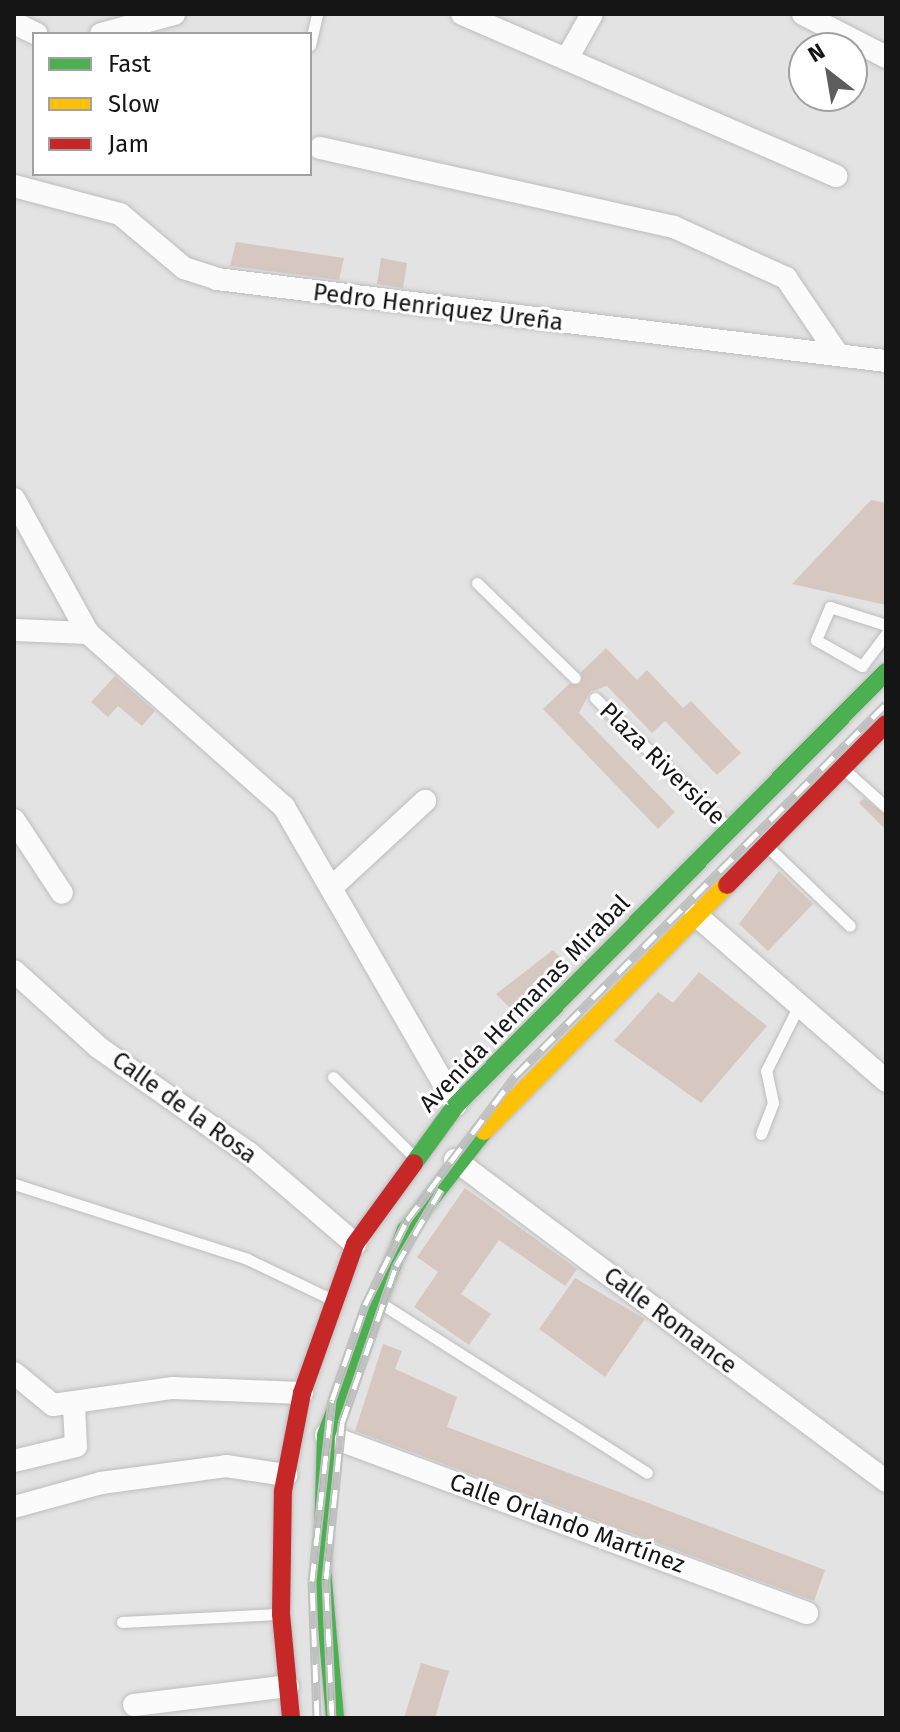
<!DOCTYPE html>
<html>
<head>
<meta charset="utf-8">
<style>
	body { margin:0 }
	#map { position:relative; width:900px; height:1732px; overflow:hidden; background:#e3e3e3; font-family:"Fira Sans",sans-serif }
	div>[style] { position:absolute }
	.building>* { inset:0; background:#d6c8c1 }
	.roads { filter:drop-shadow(0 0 2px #bdbdbe) drop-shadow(0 0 2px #bdbdbe) }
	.lane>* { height:11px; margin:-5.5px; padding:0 5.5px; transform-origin:5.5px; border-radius:5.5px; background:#fbfbfb }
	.street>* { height:22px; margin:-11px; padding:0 11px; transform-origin:11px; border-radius:11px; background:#fbfbfb }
	.fast>* { height:18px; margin:-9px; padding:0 9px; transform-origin:9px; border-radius:9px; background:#4caf50 }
	.slow>* { height:18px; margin:-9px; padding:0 9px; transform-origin:9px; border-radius:9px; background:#ffc107 }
	.jam>* { height:18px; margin:-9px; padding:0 9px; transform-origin:9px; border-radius:9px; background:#c62828 }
	.rail>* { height:9px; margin-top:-4.5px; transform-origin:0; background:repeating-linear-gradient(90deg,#fff 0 18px,#c0c0c1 0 36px); box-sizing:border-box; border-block:2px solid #c0c0c1 }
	span { translate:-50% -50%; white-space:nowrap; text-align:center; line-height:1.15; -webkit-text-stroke:6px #fff; paint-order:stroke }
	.street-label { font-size:24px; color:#151515 }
	.frame { position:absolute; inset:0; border:16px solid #151515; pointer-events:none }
	.legend { position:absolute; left:32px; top:32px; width:280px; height:144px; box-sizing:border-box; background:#fff; border:2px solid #a1a1a1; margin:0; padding:10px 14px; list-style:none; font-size:24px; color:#151515 }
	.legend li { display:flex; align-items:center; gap:16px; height:40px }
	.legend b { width:40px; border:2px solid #a1a1a1 }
	.north { position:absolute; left:788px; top:32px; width:80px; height:80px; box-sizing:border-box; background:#fff; border:2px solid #a1a1a1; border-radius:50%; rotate:329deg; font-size:22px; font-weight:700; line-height:32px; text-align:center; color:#151515 }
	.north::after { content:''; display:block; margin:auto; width:28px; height:36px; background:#5d5d5d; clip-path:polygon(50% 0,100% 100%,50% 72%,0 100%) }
</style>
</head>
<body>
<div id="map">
	<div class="building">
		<i style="clip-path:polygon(236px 242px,344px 258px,339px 280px,230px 266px)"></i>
		<i style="clip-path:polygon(381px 258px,407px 263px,403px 288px,377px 284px)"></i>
		<i style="clip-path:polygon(871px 500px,886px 503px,886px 605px,792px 584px)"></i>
		<i style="clip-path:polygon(606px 648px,637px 680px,647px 670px,683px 708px,691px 701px,741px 753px,717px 775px,665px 721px,652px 733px,607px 686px,590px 692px,579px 713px,675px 812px,658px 829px,543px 709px,569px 684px,580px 684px,581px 672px)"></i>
		<i style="clip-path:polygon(115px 676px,155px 711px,142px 726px,118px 706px,108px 717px,91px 702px)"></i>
		<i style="clip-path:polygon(864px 798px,886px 815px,886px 830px,859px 803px)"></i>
		<i style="clip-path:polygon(779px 871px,813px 904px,768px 951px,739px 924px)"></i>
		<i style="clip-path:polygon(553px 950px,560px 957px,511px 1009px,496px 994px)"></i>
		<i style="clip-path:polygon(699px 972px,767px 1026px,701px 1103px,614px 1041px,658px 992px,673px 1003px)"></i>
		<i style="clip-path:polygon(465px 1188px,577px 1269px,565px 1286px,499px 1240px,461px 1294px,491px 1314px,469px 1345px,414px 1307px,438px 1272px,417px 1257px)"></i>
		<i style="clip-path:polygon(575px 1278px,645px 1319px,605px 1377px,539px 1329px)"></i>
		<i style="clip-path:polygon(383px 1344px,402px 1351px,395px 1369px,457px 1397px,447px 1427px,825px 1570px,814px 1601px,355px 1431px)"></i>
		<i style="clip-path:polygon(421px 1663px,449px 1671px,435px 1718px,404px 1718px)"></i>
	</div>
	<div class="roads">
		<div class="lane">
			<i style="left:310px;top:45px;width:32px;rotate:-77deg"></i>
			<i style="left:477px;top:583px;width:136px;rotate:44.1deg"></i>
			<i style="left:886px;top:625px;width:59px;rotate:-162.2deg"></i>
			<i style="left:830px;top:607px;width:36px;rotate:113deg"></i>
			<i style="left:816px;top:640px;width:53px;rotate:29.5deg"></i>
			<i style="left:862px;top:666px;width:40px;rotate:-53deg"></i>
			<i style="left:595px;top:698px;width:185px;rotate:44.3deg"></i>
			<i style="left:846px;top:771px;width:54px;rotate:42deg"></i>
			<i style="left:769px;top:848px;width:112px;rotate:43.9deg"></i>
			<i style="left:333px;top:1077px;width:114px;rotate:44.6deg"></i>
			<i style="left:761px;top:1134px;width:33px;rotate:-69deg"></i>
			<i style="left:773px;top:1103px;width:33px;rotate:-102deg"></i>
			<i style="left:766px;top:1071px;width:74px;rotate:-63.4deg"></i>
			<i style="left:14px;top:1184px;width:245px;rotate:17.8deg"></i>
			<i style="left:247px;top:1259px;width:93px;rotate:25.5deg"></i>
			<i style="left:382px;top:1304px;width:314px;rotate:32.5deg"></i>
			<i style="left:122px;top:1622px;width:156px;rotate:-2.9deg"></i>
		</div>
		<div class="street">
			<i style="left:462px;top:14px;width:408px;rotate:23.4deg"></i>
			<i style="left:803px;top:14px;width:93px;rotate:27.4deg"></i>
			<i style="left:14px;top:23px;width:25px;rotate:26deg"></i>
			<i style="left:101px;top:34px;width:76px;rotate:-15.3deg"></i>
			<i style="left:569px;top:55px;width:47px;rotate:-60.7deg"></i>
			<i style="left:320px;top:148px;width:363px;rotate:12.6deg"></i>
			<i style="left:674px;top:227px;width:123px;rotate:24.5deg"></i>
			<i style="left:786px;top:278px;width:91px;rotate:55.8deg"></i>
			<i style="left:14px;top:186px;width:110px;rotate:14.8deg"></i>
			<i style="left:120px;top:214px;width:84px;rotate:40.2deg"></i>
			<i style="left:184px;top:268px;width:35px;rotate:18deg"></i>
			<i style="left:217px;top:279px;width:674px;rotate:6.99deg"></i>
			<i style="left:14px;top:499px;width:153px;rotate:61.1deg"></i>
			<i style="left:88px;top:633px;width:262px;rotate:41.6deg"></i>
			<i style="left:284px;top:807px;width:344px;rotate:60deg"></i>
			<i style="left:14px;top:630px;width:74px;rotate:2.3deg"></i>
			<i style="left:14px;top:820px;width:87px;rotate:56.7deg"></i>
			<i style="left:332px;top:887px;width:127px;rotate:-42.8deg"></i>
			<i style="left:696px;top:915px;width:252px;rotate:41.1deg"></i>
			<i style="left:14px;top:971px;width:113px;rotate:42.1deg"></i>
			<i style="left:98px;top:1047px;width:184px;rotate:35.1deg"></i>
			<i style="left:249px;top:1153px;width:140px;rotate:40.6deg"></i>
			<i style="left:455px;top:1160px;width:537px;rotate:36.68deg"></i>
			<i style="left:14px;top:1373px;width:50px;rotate:39.4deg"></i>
			<i style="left:53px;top:1405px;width:121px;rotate:-8.1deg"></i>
			<i style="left:173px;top:1388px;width:129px;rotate:2.2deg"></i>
			<i style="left:326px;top:1435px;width:513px;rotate:20.31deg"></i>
			<i style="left:14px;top:1461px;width:64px;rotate:-13.6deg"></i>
			<i style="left:76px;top:1446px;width:40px;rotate:-92.9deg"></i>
			<i style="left:14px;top:1507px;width:90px;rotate:-15.4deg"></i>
			<i style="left:101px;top:1483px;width:126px;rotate:-7.7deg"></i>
			<i style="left:226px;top:1466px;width:61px;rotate:8.5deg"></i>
			<i style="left:134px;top:1705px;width:155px;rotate:-7deg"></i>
		</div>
		<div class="fast">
			<i style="left:414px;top:1163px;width:72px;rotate:-54.1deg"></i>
			<i style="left:456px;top:1105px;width:610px;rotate:-45.2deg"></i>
			<i style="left:335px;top:1718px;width:149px;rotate:-95deg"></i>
			<i style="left:322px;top:1570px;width:135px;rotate:-88.3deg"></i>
			<i style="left:326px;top:1435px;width:220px;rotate:-68.7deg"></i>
			<i style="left:406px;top:1230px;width:126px;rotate:-51.8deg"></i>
		</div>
		<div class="slow">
			<i style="left:484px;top:1131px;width:346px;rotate:-45.4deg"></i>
		</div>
		<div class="jam">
			<i style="left:727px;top:885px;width:226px;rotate:-45.4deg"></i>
			<i style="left:291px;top:1718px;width:104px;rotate:-95.5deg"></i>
			<i style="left:281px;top:1614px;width:123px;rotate:-89.1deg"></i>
			<i style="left:283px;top:1491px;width:100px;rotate:-79deg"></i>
			<i style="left:302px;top:1393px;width:158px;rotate:-70.4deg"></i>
			<i style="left:355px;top:1244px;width:100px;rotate:-53.9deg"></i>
		</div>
	</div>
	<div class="rail">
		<i style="left:317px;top:1718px;width:137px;rotate:-92.1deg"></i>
		<i style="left:312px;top:1581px;width:182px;rotate:-83.7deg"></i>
		<i style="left:332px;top:1400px;width:101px;rotate:-70.8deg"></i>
		<i style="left:365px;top:1305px;width:95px;rotate:-63.7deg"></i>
		<i style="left:407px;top:1220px;width:181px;rotate:-53.1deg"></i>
		<i style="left:516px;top:1075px;width:524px;rotate:-45.08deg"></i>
		<i style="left:332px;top:1718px;width:139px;rotate:-92.5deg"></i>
		<i style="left:326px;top:1579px;width:157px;rotate:-84.1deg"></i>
		<i style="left:342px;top:1423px;width:166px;rotate:-71deg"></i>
		<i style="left:396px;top:1266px;width:89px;rotate:-59.7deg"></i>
	</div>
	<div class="street-label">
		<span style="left:438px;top:308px;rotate:7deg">Pedro Henriquez Ureña</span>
		<span style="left:662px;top:764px;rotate:44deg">Plaza Riverside</span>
		<span style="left:525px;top:1004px;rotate:-46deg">Avenida Hermanas Mirabal</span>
		<span style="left:184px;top:1108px;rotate:36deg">Calle de la Rosa</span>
		<span style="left:670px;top:1321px;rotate:37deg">Calle Romance</span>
		<span style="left:567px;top:1524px;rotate:20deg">Calle Orlando Martínez</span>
	</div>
	<div class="frame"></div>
	<ul class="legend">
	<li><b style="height:10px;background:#4caf50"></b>Fast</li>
	<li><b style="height:10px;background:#ffc107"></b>Slow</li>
	<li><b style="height:10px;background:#c62828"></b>Jam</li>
	</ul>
	<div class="north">N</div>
</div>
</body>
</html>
